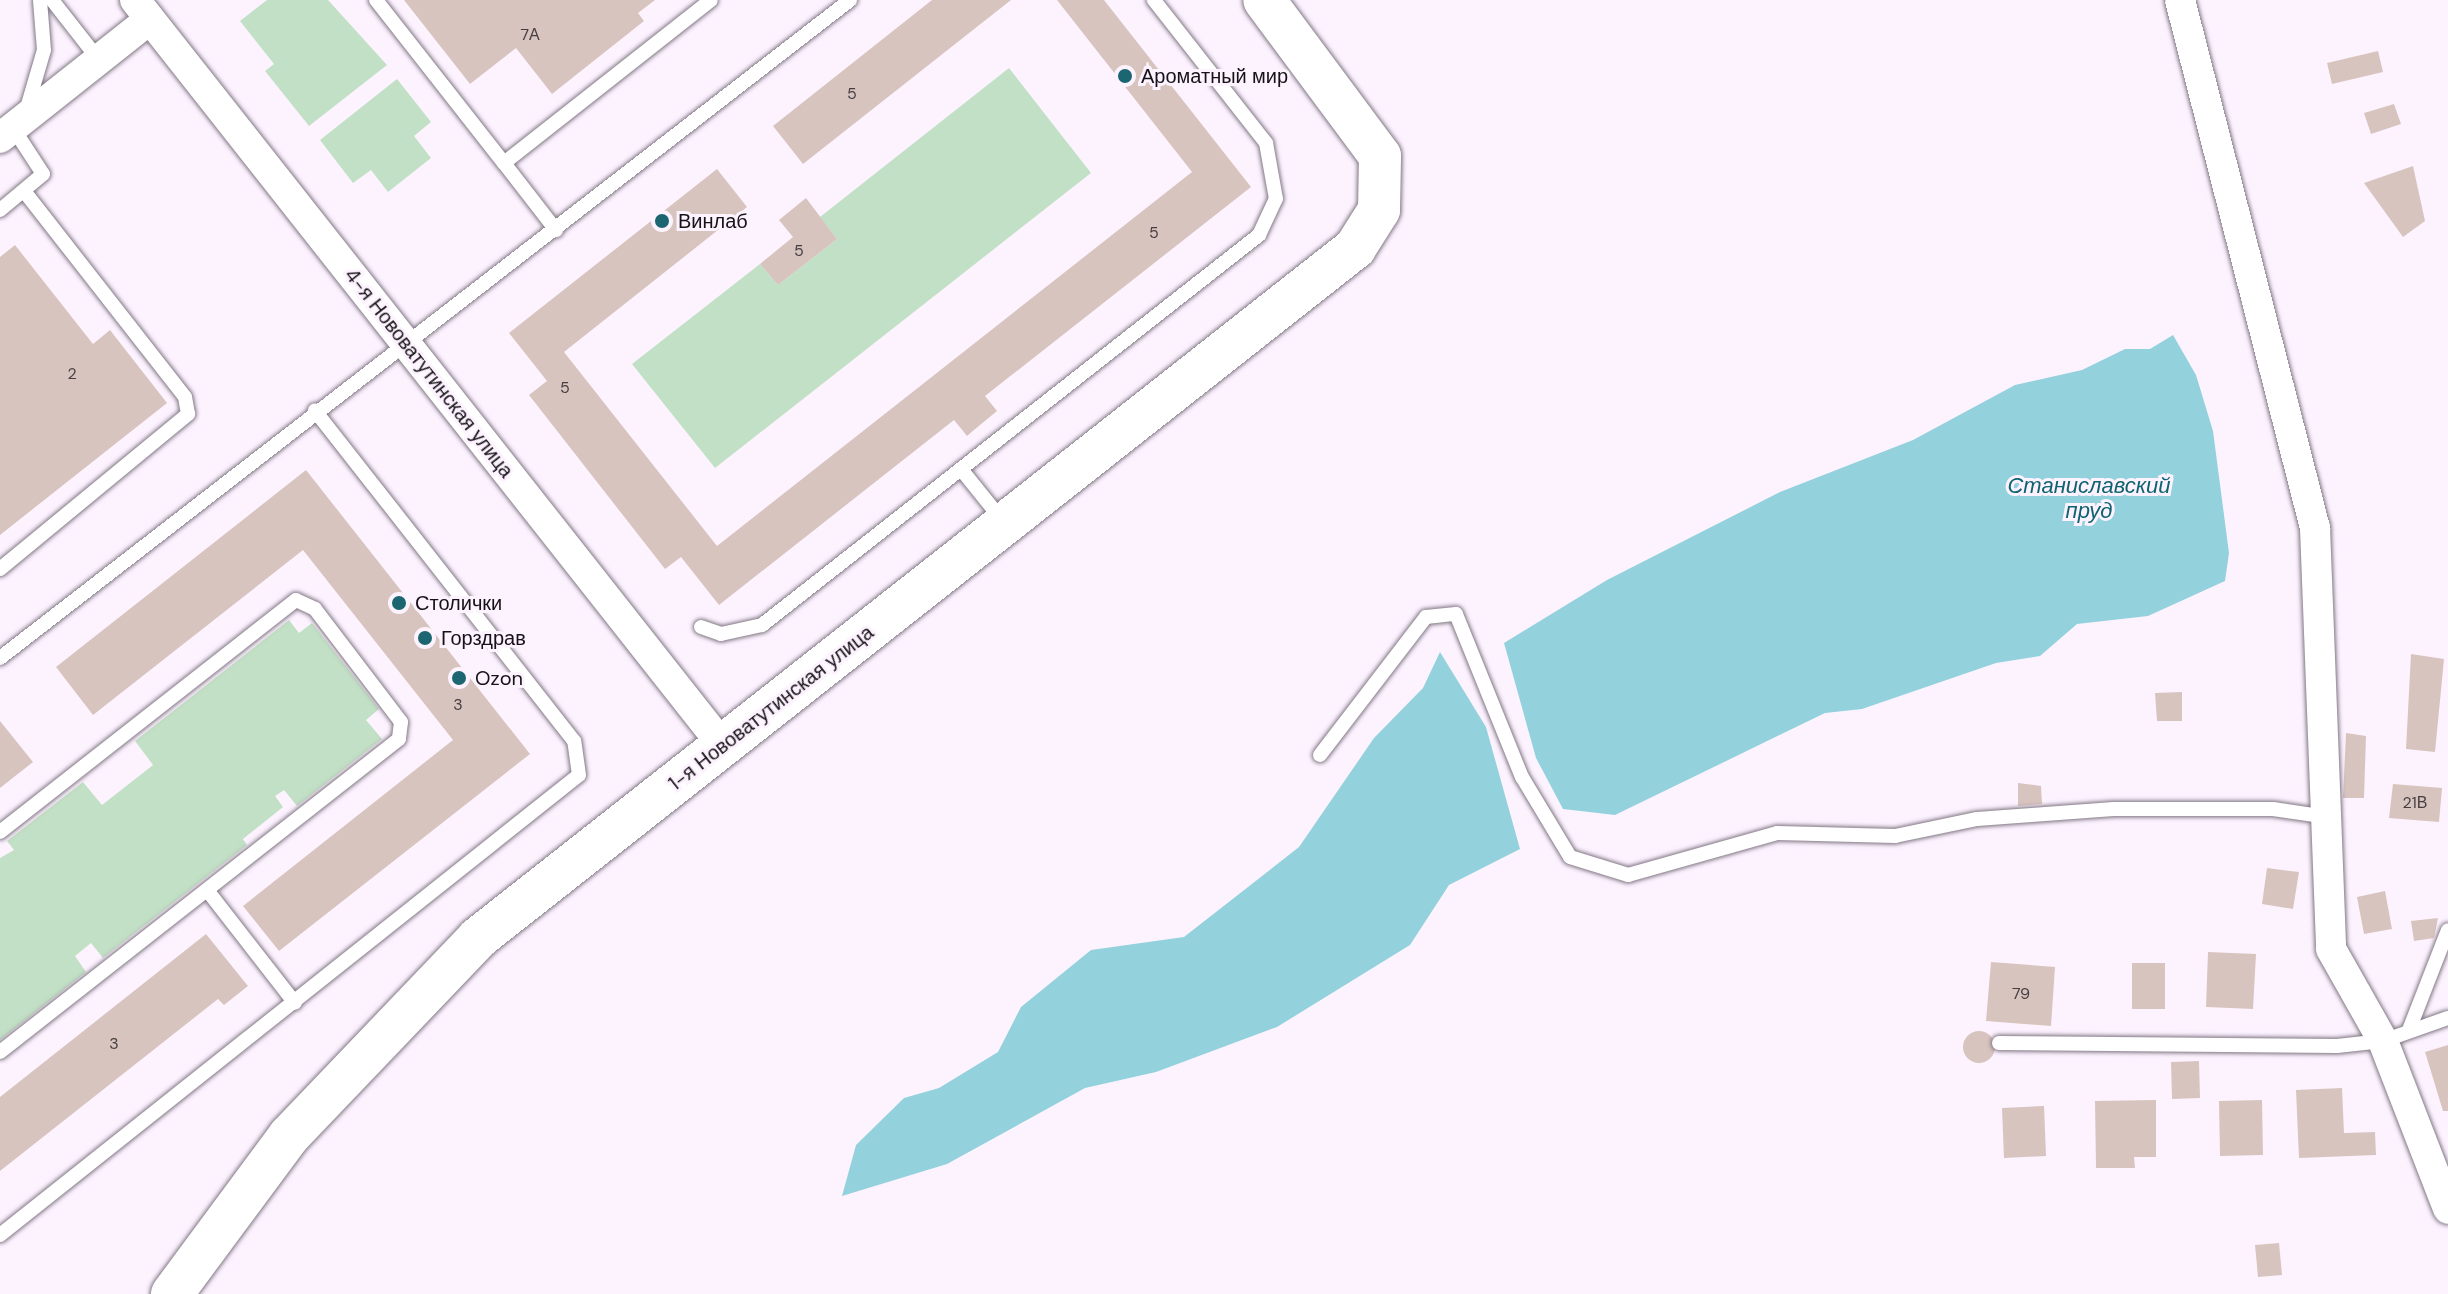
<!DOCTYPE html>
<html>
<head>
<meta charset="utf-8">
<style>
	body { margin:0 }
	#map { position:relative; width:2448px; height:1294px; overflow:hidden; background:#fdf3ff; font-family:"DM Sans",sans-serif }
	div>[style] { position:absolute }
	.green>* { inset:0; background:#c2e0c5 }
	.water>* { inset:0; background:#93d1dd }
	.building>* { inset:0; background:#d8c4bf }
	.round { border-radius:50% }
	.roads { filter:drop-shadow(0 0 2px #827885) drop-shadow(0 0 2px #827885) }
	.lane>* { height:14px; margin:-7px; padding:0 7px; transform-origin:7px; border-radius:7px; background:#fff }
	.street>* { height:30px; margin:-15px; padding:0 15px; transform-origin:15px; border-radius:15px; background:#fff }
	.secondary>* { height:42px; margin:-21px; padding:0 21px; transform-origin:21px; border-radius:21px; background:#fff }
	.dots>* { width:22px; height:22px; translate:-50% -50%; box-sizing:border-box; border:4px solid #fdf3ff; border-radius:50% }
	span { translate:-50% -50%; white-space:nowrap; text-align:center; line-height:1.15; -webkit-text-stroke:6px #fdf3ff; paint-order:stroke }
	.number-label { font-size:16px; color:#463e41 }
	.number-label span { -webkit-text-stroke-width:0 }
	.poi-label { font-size:20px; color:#161217 }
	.left { translate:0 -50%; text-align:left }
	.street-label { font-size:20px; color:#161217 }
	.water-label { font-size:22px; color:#0d636f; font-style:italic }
</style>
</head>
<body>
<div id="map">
	<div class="green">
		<i style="clip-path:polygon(267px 0,328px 0,387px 65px,309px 126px,265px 71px,274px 64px,240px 21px)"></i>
		<i style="clip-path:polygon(1009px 68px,1091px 173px,715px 468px,632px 364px,760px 264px,778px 285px,837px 239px,820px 217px)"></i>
		<i style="clip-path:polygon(397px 79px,431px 122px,414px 136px,431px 158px,388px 192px,371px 170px,353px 183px,320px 140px)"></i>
		<i style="clip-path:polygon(289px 620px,299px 633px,312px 623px,379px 709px,366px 720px,382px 739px,297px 806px,284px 790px,275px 796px,283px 807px,243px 839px,247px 845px,103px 958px,91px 943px,75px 956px,86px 972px,0 1040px,0 858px,14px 850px,7px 841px,83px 782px,102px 805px,153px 765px,135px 741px)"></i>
	</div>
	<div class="water">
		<i style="clip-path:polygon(2173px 335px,2196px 375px,2213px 431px,2229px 553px,2225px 581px,2148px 616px,2077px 624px,2040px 656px,1996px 663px,1862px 709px,1825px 713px,1615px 815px,1563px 809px,1536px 758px,1504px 643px,1607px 580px,1780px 492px,1913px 440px,2015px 385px,2082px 370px,2125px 349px,2150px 349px)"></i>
		<i style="clip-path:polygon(1440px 652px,1486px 727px,1520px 849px,1449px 885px,1410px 945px,1277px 1027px,1156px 1072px,1085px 1088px,947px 1164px,842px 1196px,856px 1145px,904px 1098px,939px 1088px,998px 1052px,1021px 1007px,1091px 950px,1184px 937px,1299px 847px,1374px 738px,1423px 688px)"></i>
	</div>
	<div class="building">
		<i style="clip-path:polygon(404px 0,655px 0,638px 13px,644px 21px,552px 94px,516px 48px,470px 84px)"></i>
		<i style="clip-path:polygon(932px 0,1011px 0,803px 164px,773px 126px)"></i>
		<i style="clip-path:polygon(1057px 0,1104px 0,1251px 187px,985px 396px,997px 411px,974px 430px,967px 436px,954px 420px,719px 605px,681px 557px,665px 569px,529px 395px,547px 381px,509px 333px,717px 169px,747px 207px,564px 352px,717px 546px,1192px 172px)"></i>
		<i style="clip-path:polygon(2378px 51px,2383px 72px,2332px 84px,2327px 63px)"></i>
		<i style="clip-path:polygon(2394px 104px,2401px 124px,2371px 134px,2364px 113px)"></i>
		<i style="clip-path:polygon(2413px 166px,2425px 221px,2403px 237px,2364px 183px)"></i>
		<i style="clip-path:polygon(806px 198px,837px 239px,778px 285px,760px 264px,793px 237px,779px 220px)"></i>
		<i style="clip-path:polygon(15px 245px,93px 344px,110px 330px,167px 403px,0 535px,0 257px)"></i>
		<i style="clip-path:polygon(306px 470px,530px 754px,279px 951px,243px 906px,453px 740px,303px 550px,93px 715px,56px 667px)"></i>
		<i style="clip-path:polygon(2411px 654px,2444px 659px,2435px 752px,2406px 749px)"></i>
		<i style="clip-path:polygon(2182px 692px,2182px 721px,2157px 721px,2155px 693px)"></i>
		<i style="clip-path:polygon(0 721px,33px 762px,0 788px)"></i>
		<i style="clip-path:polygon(2346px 733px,2366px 736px,2364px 798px,2343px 798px)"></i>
		<i style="clip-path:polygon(2018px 783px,2041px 786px,2042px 804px,2018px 806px)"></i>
		<i style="clip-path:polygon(2393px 784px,2442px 788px,2439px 822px,2389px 818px)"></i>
		<i style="clip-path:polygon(2267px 868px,2299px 872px,2293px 909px,2262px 904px)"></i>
		<i style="clip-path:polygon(2385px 891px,2392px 929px,2364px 934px,2357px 897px)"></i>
		<i style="clip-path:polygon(2438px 918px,2434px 938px,2414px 941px,2411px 921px)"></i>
		<i style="clip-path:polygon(206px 934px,248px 986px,224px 1005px,218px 999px,0 1171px,0 1097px)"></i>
		<i style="clip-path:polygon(2208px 952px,2256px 954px,2253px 1009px,2206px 1007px)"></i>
		<i style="clip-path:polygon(1991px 962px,2055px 967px,2051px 1026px,1986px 1021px)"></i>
		<i style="clip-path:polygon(2132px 963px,2165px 963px,2165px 1009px,2132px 1009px)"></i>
		<i class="round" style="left:1963px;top:1031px;width:32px;height:32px"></i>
		<i style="clip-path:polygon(2448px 1045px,2448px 1111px,2443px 1111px,2425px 1052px)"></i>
		<i style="clip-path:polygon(2199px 1061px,2200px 1098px,2172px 1099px,2171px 1062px)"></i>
		<i style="clip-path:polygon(2342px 1088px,2344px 1133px,2375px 1132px,2376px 1155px,2299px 1158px,2296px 1090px)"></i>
		<i style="clip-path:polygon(2156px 1100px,2156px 1157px,2134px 1157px,2135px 1168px,2096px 1168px,2095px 1101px)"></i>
		<i style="clip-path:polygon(2262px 1100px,2263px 1155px,2220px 1156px,2219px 1101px)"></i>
		<i style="clip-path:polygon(2044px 1106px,2046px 1156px,2004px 1158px,2002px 1108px)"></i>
		<i style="clip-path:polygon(2279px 1243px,2282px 1275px,2258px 1277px,2255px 1245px)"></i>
	</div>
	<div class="roads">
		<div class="lane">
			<i style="left:52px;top:0;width:76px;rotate:51.9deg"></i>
			<i style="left:376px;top:0;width:207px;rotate:51.9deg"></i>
			<i style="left:504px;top:163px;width:263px;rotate:-38.2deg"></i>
			<i style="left:27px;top:108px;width:60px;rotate:-73.7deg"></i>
			<i style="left:44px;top:50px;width:50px;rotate:-94.6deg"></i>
			<i style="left:504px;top:163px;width:85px;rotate:52.2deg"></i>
			<i style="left:0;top:210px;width:56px;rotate:-39.9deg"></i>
			<i style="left:43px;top:174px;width:55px;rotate:-123.1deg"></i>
			<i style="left:961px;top:469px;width:65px;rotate:51.2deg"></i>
			<i style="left:0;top:569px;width:244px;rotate:-39.5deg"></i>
			<i style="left:188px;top:414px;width:17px;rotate:-100deg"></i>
			<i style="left:185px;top:397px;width:261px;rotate:-128deg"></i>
			<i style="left:701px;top:627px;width:21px;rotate:19deg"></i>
			<i style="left:721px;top:634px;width:42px;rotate:-12.4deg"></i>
			<i style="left:762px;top:625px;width:632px;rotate:-38.12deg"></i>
			<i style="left:1259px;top:235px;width:40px;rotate:-65deg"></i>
			<i style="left:1276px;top:199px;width:57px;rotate:-100.1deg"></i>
			<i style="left:1266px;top:143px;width:182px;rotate:-128.1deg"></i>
			<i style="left:0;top:658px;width:1075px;rotate:-37.74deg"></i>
			<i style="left:1320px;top:755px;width:174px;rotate:-52.5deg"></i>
			<i style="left:1426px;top:617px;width:30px;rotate:-6deg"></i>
			<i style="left:1456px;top:614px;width:176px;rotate:68deg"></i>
			<i style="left:1522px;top:777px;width:93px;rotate:59deg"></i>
			<i style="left:1570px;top:857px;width:61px;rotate:17.2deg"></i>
			<i style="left:1628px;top:875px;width:155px;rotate:-15.7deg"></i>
			<i style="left:1777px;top:833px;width:118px;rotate:1.5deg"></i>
			<i style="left:1895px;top:836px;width:84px;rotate:-11.7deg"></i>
			<i style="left:1977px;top:819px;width:137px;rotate:-4.2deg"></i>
			<i style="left:2114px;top:809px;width:159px"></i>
			<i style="left:2273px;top:809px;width:49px;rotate:8.3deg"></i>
			<i style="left:0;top:832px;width:376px;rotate:-38.1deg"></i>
			<i style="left:296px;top:600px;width:21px;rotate:25deg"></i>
			<i style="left:315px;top:609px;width:142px;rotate:52.7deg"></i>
			<i style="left:401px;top:722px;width:17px;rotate:97deg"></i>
			<i style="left:399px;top:739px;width:507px;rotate:141.89deg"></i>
			<i style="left:207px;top:890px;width:143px;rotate:52.1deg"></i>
			<i style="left:2409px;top:1030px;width:107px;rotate:-68.7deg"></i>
			<i style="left:1999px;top:1043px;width:338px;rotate:0.5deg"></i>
			<i style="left:2337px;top:1046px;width:46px;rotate:-6.2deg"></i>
			<i style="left:2383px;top:1041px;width:69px;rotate:-19.5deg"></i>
			<i style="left:0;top:1235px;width:739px;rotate:-38.47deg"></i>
			<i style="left:579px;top:775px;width:34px;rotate:-98deg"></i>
			<i style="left:574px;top:741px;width:420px;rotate:-128.1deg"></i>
		</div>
		<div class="street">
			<i style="left:135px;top:0;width:950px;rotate:51.75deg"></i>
			<i style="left:2180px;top:0;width:545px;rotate:75.66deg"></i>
			<i style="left:2315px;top:528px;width:421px;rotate:87.8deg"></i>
			<i style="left:2331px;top:949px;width:106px;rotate:60.5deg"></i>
			<i style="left:2383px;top:1041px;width:180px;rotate:68.8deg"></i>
			<i style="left:0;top:138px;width:191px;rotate:-38.4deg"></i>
		</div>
		<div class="secondary">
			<i style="left:172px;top:1294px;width:197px;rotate:-53.5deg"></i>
			<i style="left:289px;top:1136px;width:274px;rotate:-46.3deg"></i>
			<i style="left:478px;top:938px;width:1116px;rotate:-38.19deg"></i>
			<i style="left:1355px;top:248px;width:45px;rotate:-57.7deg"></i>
			<i style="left:1379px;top:210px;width:54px;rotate:-88.9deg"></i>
			<i style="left:1380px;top:156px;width:194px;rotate:-126.6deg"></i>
		</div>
	</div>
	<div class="dots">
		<i style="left:1125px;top:76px;background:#1b6671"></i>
		<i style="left:662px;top:221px;background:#1b6671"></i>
		<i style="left:399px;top:603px;background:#1b6671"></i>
		<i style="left:425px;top:638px;background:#1b6671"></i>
		<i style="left:459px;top:678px;background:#1b6671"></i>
	</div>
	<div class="number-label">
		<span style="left:530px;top:35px">7А</span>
		<span style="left:852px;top:94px">5</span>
		<span style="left:1154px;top:233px">5</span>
		<span style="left:799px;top:251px">5</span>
		<span style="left:72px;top:374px">2</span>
		<span style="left:565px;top:388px">5</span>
		<span style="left:458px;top:705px">3</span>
		<span style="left:2415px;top:803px">21В</span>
		<span style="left:2021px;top:994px">79</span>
		<span style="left:114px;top:1044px">3</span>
	</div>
	<div class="poi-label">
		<span class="left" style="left:1141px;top:76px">Ароматный мир</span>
		<span class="left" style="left:678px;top:221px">Винлаб</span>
		<span class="left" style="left:415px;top:603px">Столички</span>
		<span class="left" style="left:441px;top:638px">Горздрав</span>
		<span class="left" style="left:475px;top:678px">Ozon</span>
	</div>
	<div class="street-label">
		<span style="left:429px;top:373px;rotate:52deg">4-я Нововатутинская улица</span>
		<span style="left:771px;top:708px;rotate:-38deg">1-я Нововатутинская улица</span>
	</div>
	<div class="water-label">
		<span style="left:2089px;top:498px">Станиславский<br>пруд</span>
	</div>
</div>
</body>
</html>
